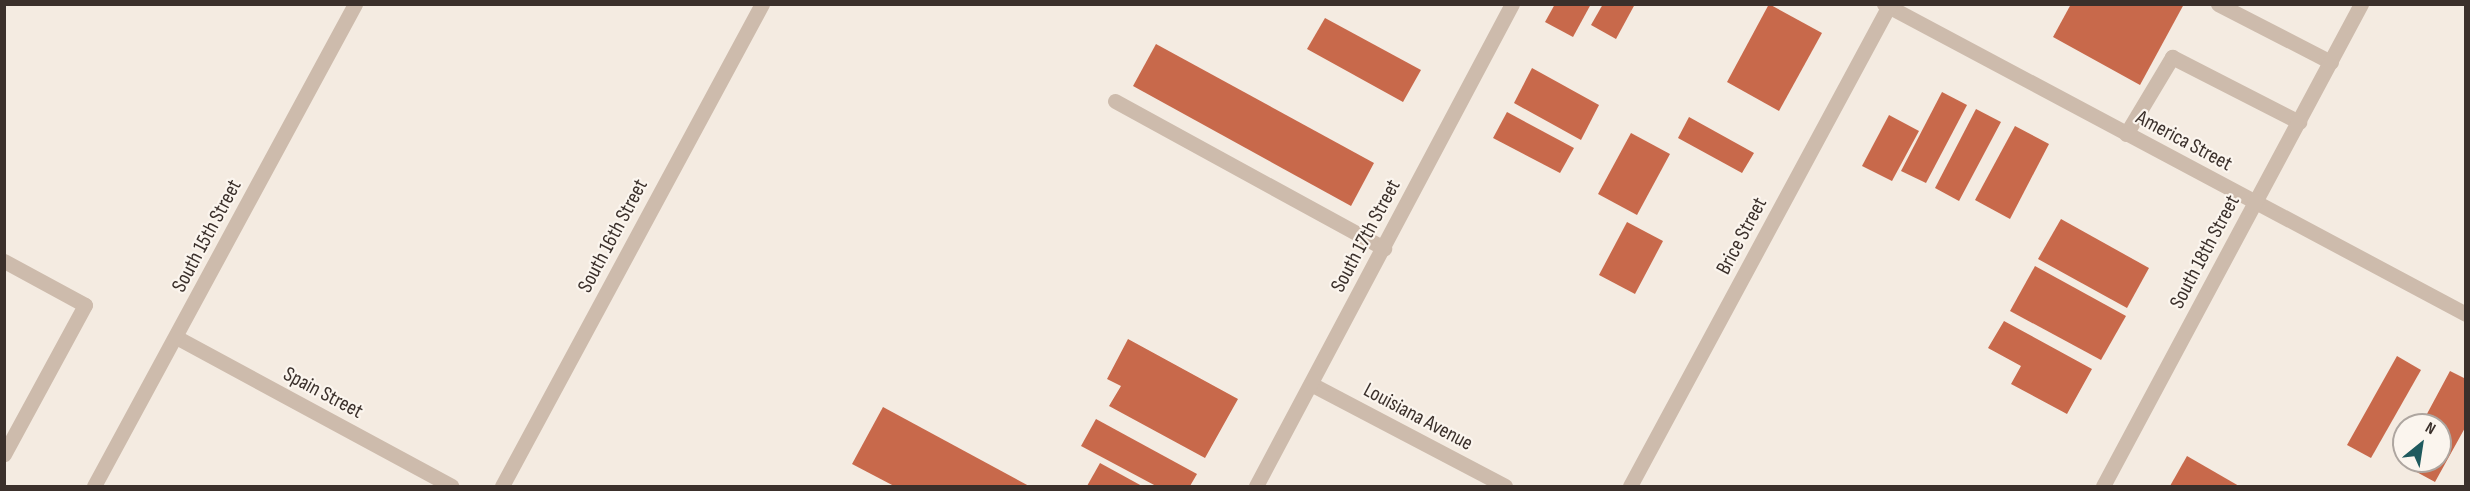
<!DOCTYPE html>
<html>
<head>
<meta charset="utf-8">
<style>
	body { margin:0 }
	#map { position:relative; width:2470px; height:491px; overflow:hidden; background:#f4ebe1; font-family:"Sofia Sans Condensed",sans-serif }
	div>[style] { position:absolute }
	.building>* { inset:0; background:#c8694b }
	.minor>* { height:15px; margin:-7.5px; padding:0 7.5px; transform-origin:7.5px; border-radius:7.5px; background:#cdbbac }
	span { translate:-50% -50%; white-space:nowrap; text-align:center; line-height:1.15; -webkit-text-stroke:4.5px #fbf5ee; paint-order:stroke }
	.street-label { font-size:21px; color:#3b302b }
	.frame { position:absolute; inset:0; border:6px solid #3b302b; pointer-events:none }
	.north { position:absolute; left:2392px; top:413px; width:60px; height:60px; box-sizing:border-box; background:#fbf5ee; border:2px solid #aea6a0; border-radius:50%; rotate:30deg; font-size:16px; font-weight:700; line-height:24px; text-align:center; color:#3b302b }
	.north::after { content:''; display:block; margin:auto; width:21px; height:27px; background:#1f5a5e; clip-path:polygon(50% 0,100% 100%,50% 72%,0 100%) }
</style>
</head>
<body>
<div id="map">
	<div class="building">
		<i style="clip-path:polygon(1555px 4px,1591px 4px,1573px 37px,1545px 22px)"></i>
		<i style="clip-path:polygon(1603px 4px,1635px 4px,1616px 39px,1591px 25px)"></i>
		<i style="clip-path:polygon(1769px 4px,1822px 33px,1779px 111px,1727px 82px)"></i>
		<i style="clip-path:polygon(2071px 4px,2184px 4px,2140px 85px,2053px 37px)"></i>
		<i style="clip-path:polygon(1325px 18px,1421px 70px,1403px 102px,1307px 49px)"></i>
		<i style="clip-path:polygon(1156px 44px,1374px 163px,1351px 206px,1133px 86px)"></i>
		<i style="clip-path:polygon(1532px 68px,1599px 105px,1581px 140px,1514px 103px)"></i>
		<i style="clip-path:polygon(1942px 92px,1967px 105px,1926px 183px,1901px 171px)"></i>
		<i style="clip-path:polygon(1976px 109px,2001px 122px,1959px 201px,1935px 188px)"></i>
		<i style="clip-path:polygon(1507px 112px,1574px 148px,1560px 173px,1493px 138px)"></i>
		<i style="clip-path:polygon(1889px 115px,1919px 131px,1892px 181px,1862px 166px)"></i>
		<i style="clip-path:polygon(1689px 117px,1754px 153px,1742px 173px,1678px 138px)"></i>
		<i style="clip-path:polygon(2015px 126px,2049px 144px,2010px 219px,1975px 200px)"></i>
		<i style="clip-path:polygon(1631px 133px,1670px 154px,1637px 215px,1598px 194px)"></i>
		<i style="clip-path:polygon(2061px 219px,2149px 268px,2127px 308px,2038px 259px)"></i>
		<i style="clip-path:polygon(1627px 222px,1663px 241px,1635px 294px,1599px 275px)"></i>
		<i style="clip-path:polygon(2035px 266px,2126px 316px,2101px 360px,2010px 311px)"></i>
		<i style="clip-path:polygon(2004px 321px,2092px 369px,2067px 414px,2011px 384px,2021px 366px,1988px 348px)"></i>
		<i style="clip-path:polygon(1128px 339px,1238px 399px,1205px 458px,1109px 406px,1121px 386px,1107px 379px)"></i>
		<i style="clip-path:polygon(2397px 356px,2421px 370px,2371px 458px,2347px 445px)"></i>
		<i style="clip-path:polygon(2450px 371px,2466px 379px,2466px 426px,2435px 482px,2400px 463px,2404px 456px,2404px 461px,2440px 461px,2440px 425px,2421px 425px)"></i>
		<i style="clip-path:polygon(883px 407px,1029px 486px,894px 486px,852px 464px)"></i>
		<i style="clip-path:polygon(1096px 419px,1197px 474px,1190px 486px,1156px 486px,1081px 446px)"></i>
		<i style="clip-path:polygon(2187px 456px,2239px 486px,2170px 486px)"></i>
		<i style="clip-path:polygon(1100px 463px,1142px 486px,1087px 486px)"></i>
	</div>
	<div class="minor">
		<i style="left:1884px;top:4px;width:659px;rotate:28.04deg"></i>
		<i style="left:2218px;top:4px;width:127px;rotate:27.2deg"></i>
		<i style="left:1115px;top:101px;width:307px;rotate:28.7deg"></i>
		<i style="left:2126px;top:134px;width:90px;rotate:-59.1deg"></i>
		<i style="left:2172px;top:57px;width:143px;rotate:27.1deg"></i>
		<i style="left:4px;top:261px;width:92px;rotate:28.5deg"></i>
		<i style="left:85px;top:305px;width:170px;rotate:118.5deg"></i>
		<i style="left:176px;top:337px;width:313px;rotate:28.4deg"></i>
		<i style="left:1311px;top:384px;width:219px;rotate:27.7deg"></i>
		<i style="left:94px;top:486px;width:548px;rotate:-61.56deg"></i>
		<i style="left:502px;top:486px;width:548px;rotate:-61.66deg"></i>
		<i style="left:1256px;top:486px;width:546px;rotate:-62.03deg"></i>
		<i style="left:1630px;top:486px;width:548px;rotate:-61.66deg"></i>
		<i style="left:2103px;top:486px;width:547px;rotate:-61.84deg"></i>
	</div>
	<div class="street-label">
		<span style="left:2184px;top:141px;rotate:28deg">America Street</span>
		<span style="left:207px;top:236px;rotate:-62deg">South 15th Street</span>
		<span style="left:613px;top:236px;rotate:-62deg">South 16th Street</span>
		<span style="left:1366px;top:236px;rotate:-62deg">South 17th Street</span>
		<span style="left:1742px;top:236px;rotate:-62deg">Brice Street</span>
		<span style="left:2205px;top:252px;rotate:-62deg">South 18th Street</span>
		<span style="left:323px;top:393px;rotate:28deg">Spain Street</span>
		<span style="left:1418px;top:417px;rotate:28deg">Louisiana Avenue</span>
	</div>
	<div class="frame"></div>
	<div class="north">N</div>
</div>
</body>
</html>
